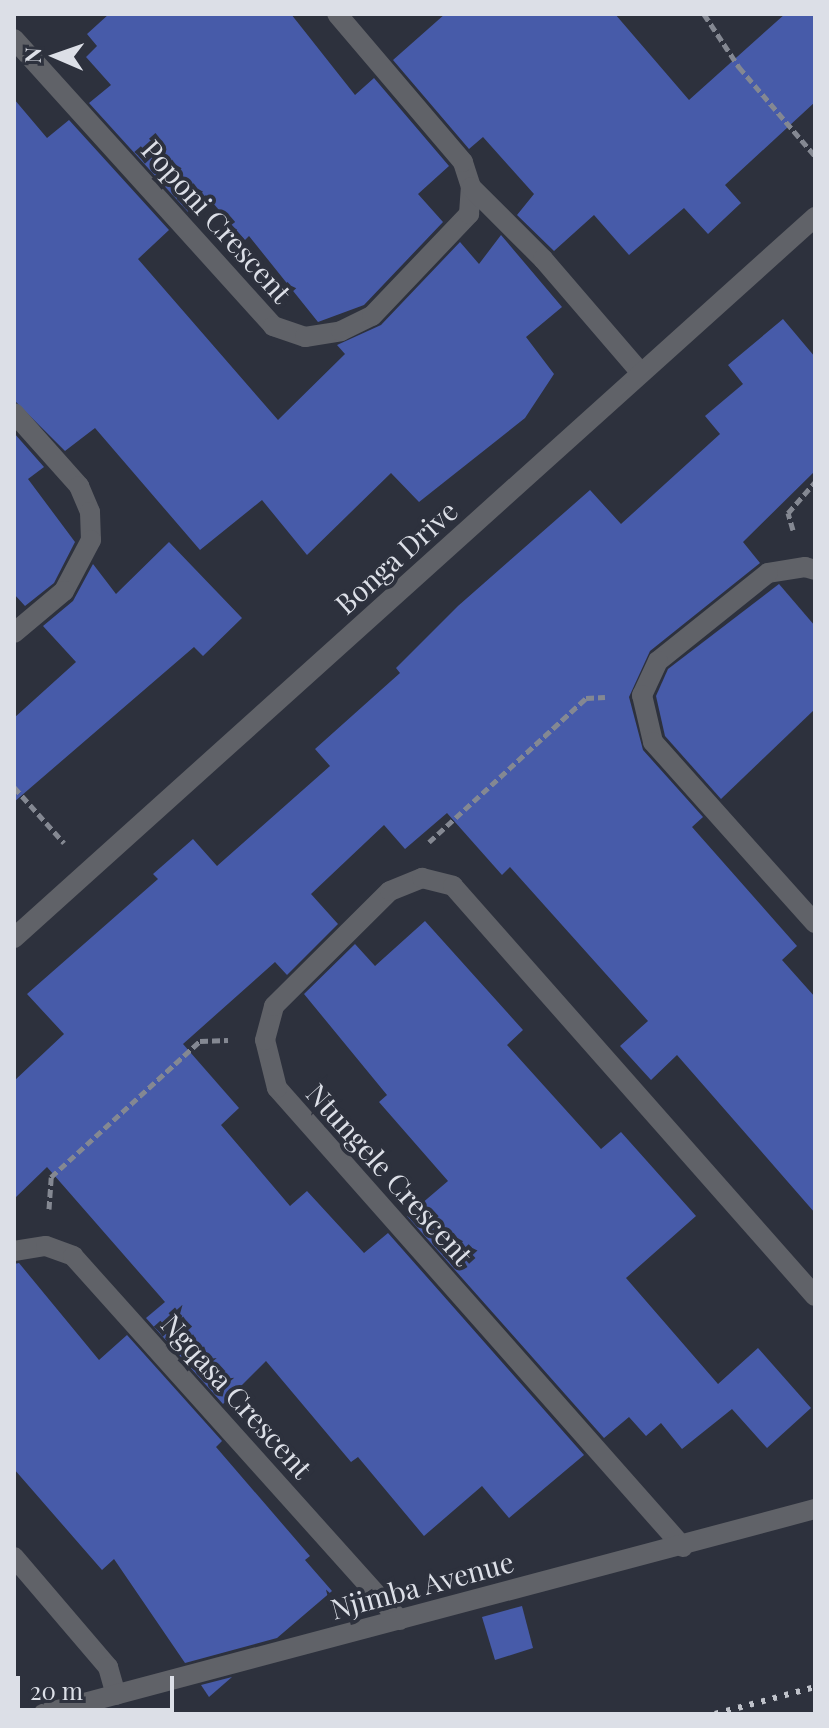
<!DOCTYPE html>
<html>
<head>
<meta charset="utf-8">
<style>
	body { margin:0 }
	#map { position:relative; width:829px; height:1728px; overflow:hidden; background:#2d313d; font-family:"Playfair Display",serif }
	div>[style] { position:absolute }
	.building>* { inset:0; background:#475ba9 }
	.path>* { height:5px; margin-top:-2.5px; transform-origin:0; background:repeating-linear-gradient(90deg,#848892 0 8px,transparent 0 12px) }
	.minor>* { height:20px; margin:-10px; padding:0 10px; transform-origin:10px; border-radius:10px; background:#606268 }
	.rail>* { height:6px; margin-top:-3px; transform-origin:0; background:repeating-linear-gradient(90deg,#bfc2ca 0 4px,transparent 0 12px) }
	span { translate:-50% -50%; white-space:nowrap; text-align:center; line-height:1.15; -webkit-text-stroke:8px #2d313d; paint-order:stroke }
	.street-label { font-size:28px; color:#dcdfe7 }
	.frame { position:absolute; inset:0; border:16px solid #dcdfe7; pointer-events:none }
	.north { position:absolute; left:16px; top:16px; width:80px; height:80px; -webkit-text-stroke:6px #2d313d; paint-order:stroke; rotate:272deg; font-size:22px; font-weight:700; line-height:32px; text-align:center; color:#dcdfe7 }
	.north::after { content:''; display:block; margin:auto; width:28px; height:36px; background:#dcdfe7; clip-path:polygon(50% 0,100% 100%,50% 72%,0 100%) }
	.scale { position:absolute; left:16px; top:1676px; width:158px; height:36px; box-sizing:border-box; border:4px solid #dcdfe7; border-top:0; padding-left:10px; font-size:24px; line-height:28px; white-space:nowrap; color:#dcdfe7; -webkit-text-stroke:6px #2d313d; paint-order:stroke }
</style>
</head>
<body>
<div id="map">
	<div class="building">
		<i style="clip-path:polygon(109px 14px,291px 14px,355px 95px,374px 78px,449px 166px,418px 194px,443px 222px,364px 305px,318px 322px,249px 236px,245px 240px,206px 195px,188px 212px,89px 103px,111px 85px,86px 57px,97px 46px,87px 34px)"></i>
		<i style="clip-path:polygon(445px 14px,615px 14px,689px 100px,785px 14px,815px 14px,815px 102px,725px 185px,741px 203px,708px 234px,684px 208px,629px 255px,594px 215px,554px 251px,517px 215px,534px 194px,483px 137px,469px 149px,393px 60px)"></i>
		<i style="clip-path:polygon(14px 99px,47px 138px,69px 120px,169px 230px,138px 259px,278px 420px,345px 354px,337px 345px,381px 325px,460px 242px,479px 264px,501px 235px,562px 307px,526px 337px,554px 374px,525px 418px,419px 502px,391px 473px,307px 555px,262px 500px,200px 550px,95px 428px,65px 451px,14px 400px)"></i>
		<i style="clip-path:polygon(783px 319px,815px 357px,815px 471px,743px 542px,760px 563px,650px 651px,629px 697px,643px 750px,703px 817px,692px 827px,797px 946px,782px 960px,815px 997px,815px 1213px,677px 1055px,651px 1080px,620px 1046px,648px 1021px,510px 867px,502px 875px,447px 813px,405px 849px,384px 825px,311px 894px,338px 924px,287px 975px,275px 962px,183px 1044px,239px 1108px,221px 1125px,290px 1206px,307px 1191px,364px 1253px,388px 1233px,584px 1455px,509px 1518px,482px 1486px,424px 1536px,358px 1457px,351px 1462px,266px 1361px,223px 1404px,146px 1318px,165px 1302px,47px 1167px,14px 1199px,14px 1081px,64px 1034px,27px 994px,158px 879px,153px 874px,193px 839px,217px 866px,330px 766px,315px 749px,400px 673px,396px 668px,458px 606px,590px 490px,621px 524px,720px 434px,705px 416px,743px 384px,728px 365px)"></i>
		<i style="clip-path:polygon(14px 433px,44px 467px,28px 479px,75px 542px,54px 583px,25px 606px,14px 594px)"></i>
		<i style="clip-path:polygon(169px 542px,242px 618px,203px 656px,194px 647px,14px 802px,14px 718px,76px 662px,43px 626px,73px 601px,93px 564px,116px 594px)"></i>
		<i style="clip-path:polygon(779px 584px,815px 626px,815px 709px,721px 799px,665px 736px,656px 696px,668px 669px)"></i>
		<i style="clip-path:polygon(425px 921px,523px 1030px,507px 1045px,601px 1149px,621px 1132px,696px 1216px,626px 1278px,718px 1384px,758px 1348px,811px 1408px,767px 1448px,732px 1409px,682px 1449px,661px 1423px,646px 1436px,629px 1417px,604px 1438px,407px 1216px,448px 1181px,379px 1102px,387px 1095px,304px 994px,355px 944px,375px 966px)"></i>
		<i style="clip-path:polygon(19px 1263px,99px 1360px,127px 1335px,222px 1441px,216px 1447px,310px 1556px,305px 1560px,332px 1591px,277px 1638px,185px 1663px,114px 1559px,102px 1570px,14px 1469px,14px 1264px)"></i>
		<i style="clip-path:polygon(522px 1606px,533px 1648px,495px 1660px,482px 1617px)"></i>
		<i style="clip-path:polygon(232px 1677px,209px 1697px,201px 1685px)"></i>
	</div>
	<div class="path">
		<i style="left:704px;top:14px;width:64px;rotate:56.6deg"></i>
		<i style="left:739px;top:67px;width:117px;rotate:49.5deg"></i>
		<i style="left:793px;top:530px;width:18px;rotate:-106deg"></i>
		<i style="left:788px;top:513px;width:41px;rotate:-48.9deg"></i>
		<i style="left:14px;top:787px;width:75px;rotate:48.2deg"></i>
		<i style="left:429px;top:842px;width:213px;rotate:-42.5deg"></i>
		<i style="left:586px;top:698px;width:19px;rotate:-3deg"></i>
		<i style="left:49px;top:1209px;width:32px;rotate:-86deg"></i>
		<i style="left:51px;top:1177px;width:202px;rotate:-42.4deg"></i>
		<i style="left:200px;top:1041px;width:28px;rotate:-2deg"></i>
	</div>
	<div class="minor">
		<i style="left:14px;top:39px;width:387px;rotate:47.9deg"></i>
		<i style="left:273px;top:326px;width:34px;rotate:19deg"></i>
		<i style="left:305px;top:337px;width:36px;rotate:-9deg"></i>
		<i style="left:341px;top:331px;width:34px;rotate:-26deg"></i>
		<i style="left:372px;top:316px;width:141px;rotate:-46.4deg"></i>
		<i style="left:469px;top:214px;width:27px;rotate:-86deg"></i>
		<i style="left:471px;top:187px;width:26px;rotate:-108deg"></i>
		<i style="left:463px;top:162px;width:194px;rotate:-130.4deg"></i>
		<i style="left:471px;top:187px;width:102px;rotate:45deg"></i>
		<i style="left:543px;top:259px;width:150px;rotate:49.3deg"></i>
		<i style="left:14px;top:413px;width:98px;rotate:48.3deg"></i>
		<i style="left:79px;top:486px;width:28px;rotate:67deg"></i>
		<i style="left:90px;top:512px;width:28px;rotate:88deg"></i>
		<i style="left:91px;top:540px;width:58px;rotate:117.9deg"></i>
		<i style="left:64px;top:591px;width:65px;rotate:140deg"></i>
		<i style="left:815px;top:570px;width:10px;rotate:-163deg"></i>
		<i style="left:805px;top:567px;width:37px;rotate:171deg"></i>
		<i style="left:768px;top:573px;width:141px;rotate:141.3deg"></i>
		<i style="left:658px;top:661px;width:38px;rotate:115deg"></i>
		<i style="left:642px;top:695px;width:48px;rotate:76.8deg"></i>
		<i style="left:653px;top:742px;width:243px;rotate:48.2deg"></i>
		<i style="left:14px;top:938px;width:1078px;rotate:-41.99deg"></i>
		<i style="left:14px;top:1251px;width:32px;rotate:-9deg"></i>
		<i style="left:46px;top:1246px;width:29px;rotate:20deg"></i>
		<i style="left:73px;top:1256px;width:489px;rotate:48.1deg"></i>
		<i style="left:683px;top:1547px;width:613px;rotate:-131.49deg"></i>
		<i style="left:277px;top:1088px;width:49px;rotate:-104deg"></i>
		<i style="left:265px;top:1040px;width:35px;rotate:-75deg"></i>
		<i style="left:274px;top:1006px;width:163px;rotate:-44.8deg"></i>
		<i style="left:390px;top:891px;width:35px;rotate:-22deg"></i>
		<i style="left:422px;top:878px;width:32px;rotate:14deg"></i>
		<i style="left:453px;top:886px;width:547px;rotate:48.56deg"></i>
		<i style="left:14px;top:1557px;width:145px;rotate:49.5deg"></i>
		<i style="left:108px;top:1667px;width:29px;rotate:74deg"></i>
		<i style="left:43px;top:1714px;width:799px;rotate:-14.87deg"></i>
	</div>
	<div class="rail">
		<i style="left:715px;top:1714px;width:104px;rotate:-15.1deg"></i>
	</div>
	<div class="street-label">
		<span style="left:217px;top:221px;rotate:48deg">Poponi Crescent</span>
		<span style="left:396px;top:557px;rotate:-42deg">Bonga Drive</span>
		<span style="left:390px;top:1174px;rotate:48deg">Ntungele Crescent</span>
		<span style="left:237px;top:1396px;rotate:48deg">Ngqasa Crescent</span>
		<span style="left:422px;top:1585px;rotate:-15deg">Njimba Avenue</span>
	</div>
	<div class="frame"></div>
	<div class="north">N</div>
	<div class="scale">20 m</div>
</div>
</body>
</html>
